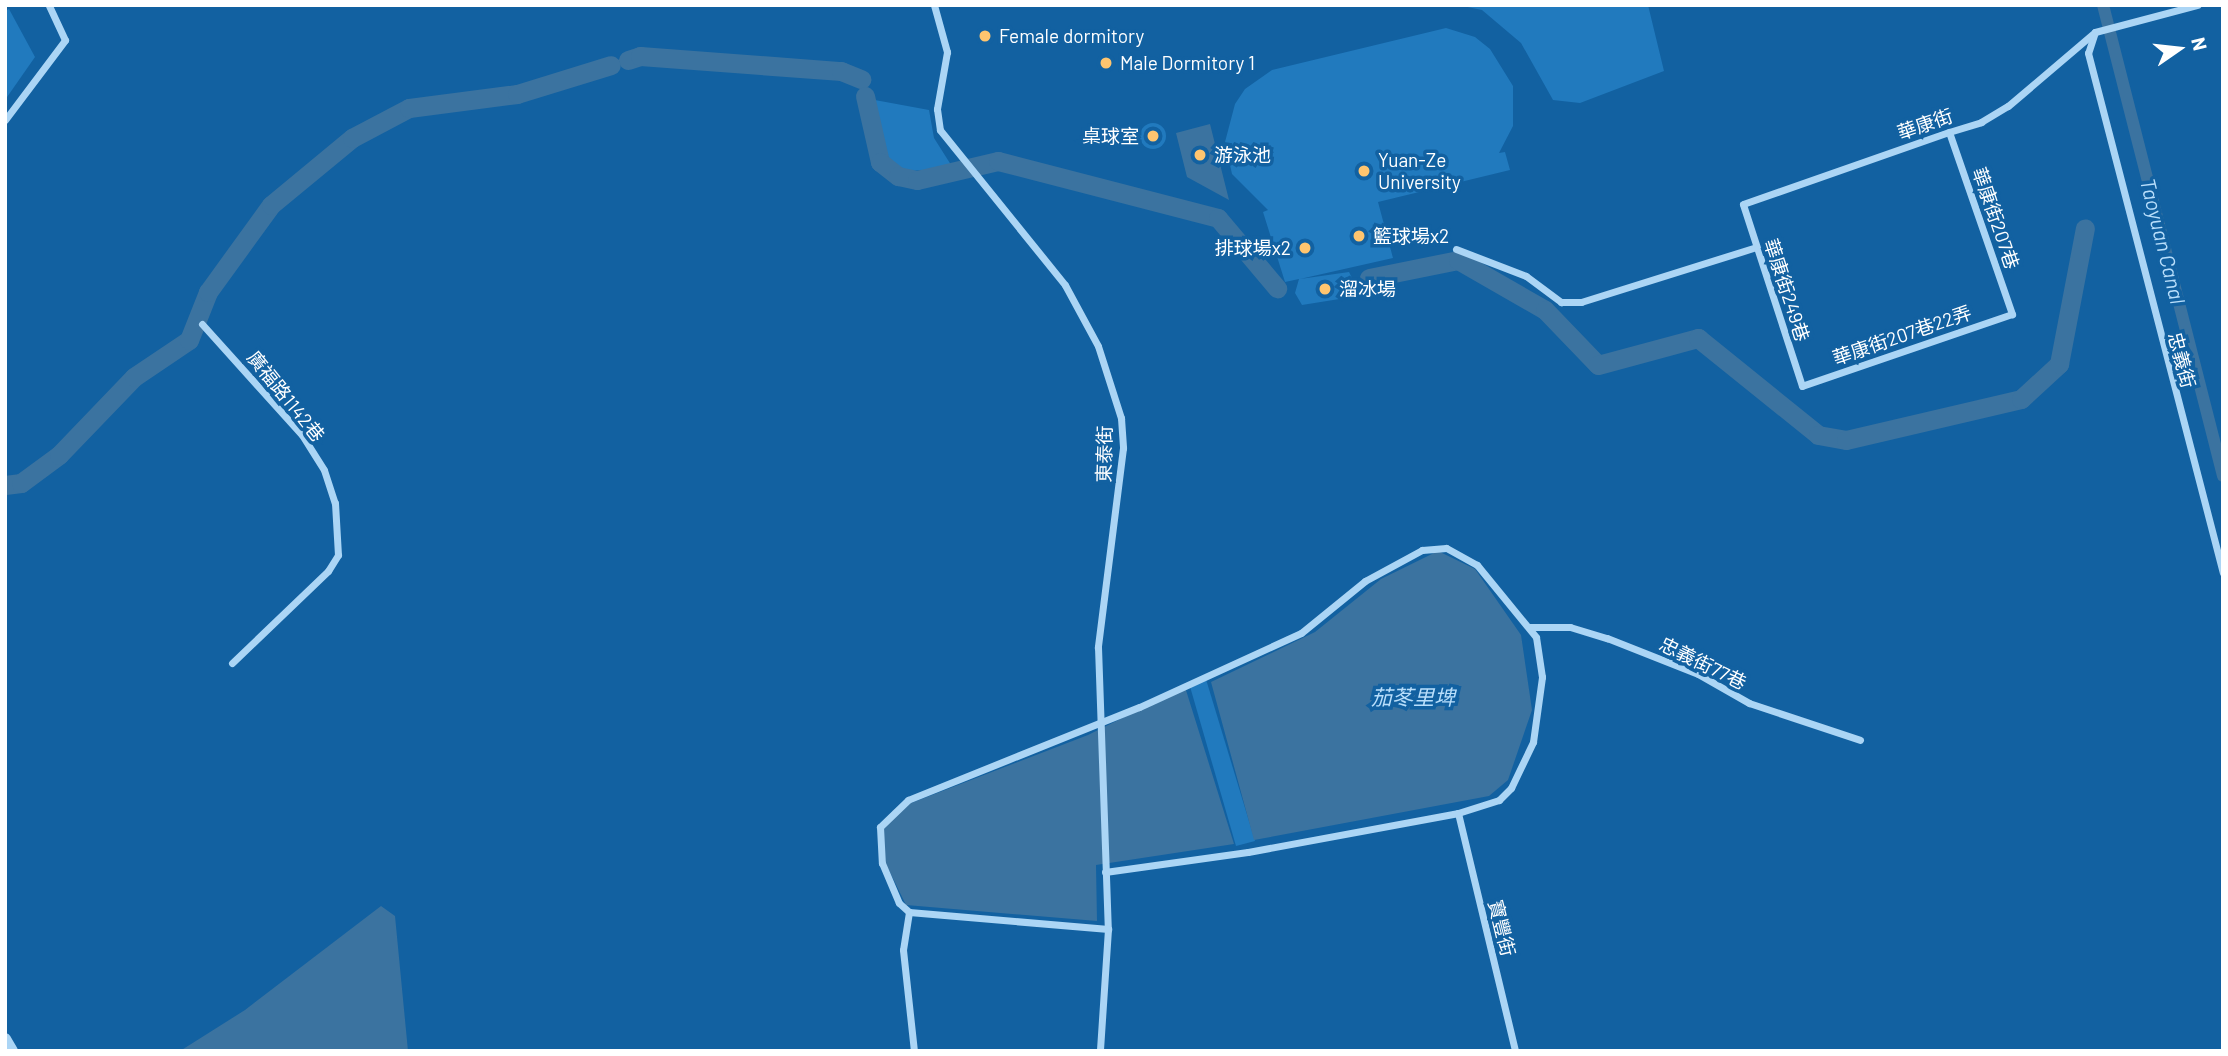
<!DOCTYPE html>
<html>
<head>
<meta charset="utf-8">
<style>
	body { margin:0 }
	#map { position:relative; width:2228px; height:1056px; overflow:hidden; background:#1261a1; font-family:Barlow,"Noto Sans TC",sans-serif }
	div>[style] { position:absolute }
	.green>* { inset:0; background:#217abe }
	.round { border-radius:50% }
	.water>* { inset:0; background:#3b73a0 }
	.canal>* { height:12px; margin:-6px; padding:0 6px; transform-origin:6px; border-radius:6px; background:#3b73a0 }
	.river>* { height:19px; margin:-9.5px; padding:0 9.5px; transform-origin:9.5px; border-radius:9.5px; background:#3b73a0 }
	.minor>* { height:7px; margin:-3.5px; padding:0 3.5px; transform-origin:3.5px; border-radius:3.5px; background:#abd5f5 }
	.tertiary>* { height:12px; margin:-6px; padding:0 6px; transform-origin:6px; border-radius:6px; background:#abd5f5 }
	.dots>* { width:19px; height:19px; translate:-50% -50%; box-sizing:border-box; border:4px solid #1261a1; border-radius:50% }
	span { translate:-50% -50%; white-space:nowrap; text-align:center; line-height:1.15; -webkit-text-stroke:7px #1261a1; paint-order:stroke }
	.poi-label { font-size:19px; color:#fff }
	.left { translate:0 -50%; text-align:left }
	.right { translate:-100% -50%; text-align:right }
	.street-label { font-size:19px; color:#fff }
	.water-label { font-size:21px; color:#b8defb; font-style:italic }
	.frame { position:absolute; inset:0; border:7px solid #fff; pointer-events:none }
	.north { position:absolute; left:2144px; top:14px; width:70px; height:70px; -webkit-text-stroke:5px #1261a1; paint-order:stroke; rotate:76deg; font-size:19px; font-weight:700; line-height:28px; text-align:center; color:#fff }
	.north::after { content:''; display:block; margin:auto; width:24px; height:32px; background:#fff; clip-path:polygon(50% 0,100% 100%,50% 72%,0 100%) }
</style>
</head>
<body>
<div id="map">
	<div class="green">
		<i style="clip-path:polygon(1458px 5px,1648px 5px,1664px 71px,1580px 103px,1553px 100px,1521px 43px,1482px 10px)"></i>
		<i style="clip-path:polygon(9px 9px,35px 57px,5px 100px,5px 11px)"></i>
		<i style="clip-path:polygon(1446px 28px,1475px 37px,1490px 49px,1513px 86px,1513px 126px,1499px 153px,1505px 152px,1510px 170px,1378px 202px,1393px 258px,1300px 279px,1349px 272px,1356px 286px,1352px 297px,1302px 305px,1295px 293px,1299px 279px,1285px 282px,1263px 212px,1268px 210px,1232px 174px,1225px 142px,1235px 104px,1245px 89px,1272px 70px)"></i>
		<i style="clip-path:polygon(864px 98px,929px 110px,934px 138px,953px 168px,894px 172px,871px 131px)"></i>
		<i class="round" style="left:1140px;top:123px;width:26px;height:26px"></i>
		<i style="clip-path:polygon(1205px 676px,1255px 841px,1236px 846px,1189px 683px)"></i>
	</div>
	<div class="water">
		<i style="clip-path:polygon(1210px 124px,1229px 200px,1187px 177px,1176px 133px)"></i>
		<i style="clip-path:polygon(1438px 551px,1475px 569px,1521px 635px,1532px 710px,1508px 780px,1489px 796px,1254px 840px,1211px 682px,1315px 632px,1381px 579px)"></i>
		<i style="clip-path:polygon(1185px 687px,1234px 844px,1096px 865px,1097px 921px,906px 905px,880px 852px,881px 831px,893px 810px,1088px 735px)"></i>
		<i style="clip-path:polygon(381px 906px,395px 916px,408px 1051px,180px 1051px,245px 1010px)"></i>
	</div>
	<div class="canal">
		<i style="left:2103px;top:5px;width:486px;rotate:75.7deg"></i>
	</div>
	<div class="river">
		<i style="left:628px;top:60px;width:13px;rotate:-18deg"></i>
		<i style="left:640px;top:56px;width:202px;rotate:4.3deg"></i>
		<i style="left:841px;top:71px;width:22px;rotate:22deg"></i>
		<i style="left:865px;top:96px;width:68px;rotate:77.2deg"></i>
		<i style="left:880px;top:162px;width:23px;rotate:38deg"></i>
		<i style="left:898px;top:176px;width:19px;rotate:12deg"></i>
		<i style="left:917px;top:180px;width:83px;rotate:-13.2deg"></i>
		<i style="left:998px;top:161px;width:227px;rotate:14.5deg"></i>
		<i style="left:1218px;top:218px;width:92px;rotate:49.9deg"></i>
		<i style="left:1369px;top:278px;width:91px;rotate:-11.4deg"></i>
		<i style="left:1458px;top:260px;width:100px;rotate:29.9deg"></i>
		<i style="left:1545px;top:310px;width:76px;rotate:46.1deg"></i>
		<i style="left:1598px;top:365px;width:104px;rotate:-15.1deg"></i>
		<i style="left:1698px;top:338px;width:154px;rotate:38.9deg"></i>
		<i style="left:1818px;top:435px;width:28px;rotate:10deg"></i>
		<i style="left:1846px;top:440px;width:180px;rotate:-13.2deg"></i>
		<i style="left:2021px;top:399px;width:52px;rotate:-42.6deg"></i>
		<i style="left:2059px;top:364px;width:138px;rotate:-79.2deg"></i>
		<i style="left:5px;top:485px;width:16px;rotate:-7deg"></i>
		<i style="left:21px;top:483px;width:47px;rotate:-36.4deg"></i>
		<i style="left:59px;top:455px;width:108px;rotate:-46.1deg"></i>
		<i style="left:134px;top:377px;width:66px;rotate:-33.9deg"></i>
		<i style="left:189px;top:340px;width:52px;rotate:-68.4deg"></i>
		<i style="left:208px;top:292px;width:107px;rotate:-54.1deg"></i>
		<i style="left:271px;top:205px;width:105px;rotate:-39.6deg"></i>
		<i style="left:352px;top:138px;width:64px;rotate:-27.8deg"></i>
		<i style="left:409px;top:108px;width:109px;rotate:-7.4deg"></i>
		<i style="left:517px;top:94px;width:98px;rotate:-17.1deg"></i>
	</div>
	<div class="minor">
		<i style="left:934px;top:5px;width:49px;rotate:74.5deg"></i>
		<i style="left:947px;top:52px;width:58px;rotate:100deg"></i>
		<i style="left:937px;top:109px;width:21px;rotate:82deg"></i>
		<i style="left:940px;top:130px;width:199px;rotate:51.1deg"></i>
		<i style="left:1065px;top:285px;width:69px;rotate:61.6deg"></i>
		<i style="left:1098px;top:346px;width:76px;rotate:72.3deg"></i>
		<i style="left:1121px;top:418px;width:30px;rotate:86deg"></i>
		<i style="left:1123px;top:448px;width:201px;rotate:97.2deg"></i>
		<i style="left:1098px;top:647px;width:282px;rotate:88deg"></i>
		<i style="left:1108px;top:929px;width:122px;rotate:93.8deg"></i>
		<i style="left:2095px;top:32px;width:22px;rotate:108deg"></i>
		<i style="left:2088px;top:53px;width:537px;rotate:75.45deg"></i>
		<i style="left:5px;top:120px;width:100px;rotate:-53.1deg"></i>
		<i style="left:65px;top:40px;width:38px;rotate:-115deg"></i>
		<i style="left:1949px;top:132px;width:193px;rotate:70.9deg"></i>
		<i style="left:2012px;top:314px;width:222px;rotate:161.1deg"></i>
		<i style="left:1802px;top:386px;width:191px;rotate:-108deg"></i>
		<i style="left:1743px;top:204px;width:218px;rotate:-19.3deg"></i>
		<i style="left:1949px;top:132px;width:34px;rotate:-17deg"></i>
		<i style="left:1981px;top:122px;width:31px;rotate:-31deg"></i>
		<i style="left:2008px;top:106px;width:114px;rotate:-40.4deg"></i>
		<i style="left:2095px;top:32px;width:106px;rotate:-14.8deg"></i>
		<i style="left:1456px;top:249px;width:75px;rotate:21.1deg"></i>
		<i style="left:1526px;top:276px;width:44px;rotate:36.6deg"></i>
		<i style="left:1561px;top:302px;width:20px"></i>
		<i style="left:1581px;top:302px;width:183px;rotate:-17.4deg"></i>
		<i style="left:202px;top:324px;width:149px;rotate:48deg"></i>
		<i style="left:302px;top:435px;width:41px;rotate:57.8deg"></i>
		<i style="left:324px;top:470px;width:35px;rotate:72deg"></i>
		<i style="left:335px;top:503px;width:52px;rotate:86.7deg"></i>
		<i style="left:338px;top:555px;width:19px;rotate:122deg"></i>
		<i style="left:328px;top:571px;width:133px;rotate:136.2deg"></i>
		<i style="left:1530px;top:627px;width:40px"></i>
		<i style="left:1570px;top:627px;width:39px;rotate:17deg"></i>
		<i style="left:1607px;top:638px;width:98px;rotate:21.6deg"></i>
		<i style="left:1698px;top:674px;width:59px;rotate:29.6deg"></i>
		<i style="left:1749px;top:703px;width:117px;rotate:18.4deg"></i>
		<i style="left:1458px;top:813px;width:245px;rotate:76.5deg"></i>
		<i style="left:1105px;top:872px;width:144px;rotate:-8deg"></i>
		<i style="left:1248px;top:852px;width:214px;rotate:-10.5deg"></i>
		<i style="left:1458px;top:813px;width:43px;rotate:-17.6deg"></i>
		<i style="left:1499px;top:800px;width:17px;rotate:-45deg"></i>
		<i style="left:1511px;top:788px;width:51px;rotate:-64.4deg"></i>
		<i style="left:1533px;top:742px;width:66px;rotate:-82.1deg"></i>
		<i style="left:1542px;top:677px;width:40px;rotate:-98.5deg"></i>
		<i style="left:1536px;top:637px;width:93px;rotate:-129.3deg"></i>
		<i style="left:1477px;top:565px;width:35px;rotate:-151deg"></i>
		<i style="left:1446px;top:548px;width:24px;rotate:175deg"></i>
		<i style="left:1422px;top:550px;width:65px;rotate:151.5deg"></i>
		<i style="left:1365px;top:581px;width:82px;rotate:140.9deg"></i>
		<i style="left:1301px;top:633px;width:178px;rotate:155.4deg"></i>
		<i style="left:1139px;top:707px;width:249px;rotate:158.1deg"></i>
		<i style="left:908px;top:800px;width:39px;rotate:136deg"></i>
		<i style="left:880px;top:827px;width:36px;rotate:87deg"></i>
		<i style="left:882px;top:863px;width:43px;rotate:67deg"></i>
		<i style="left:899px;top:903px;width:13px;rotate:42deg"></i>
		<i style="left:909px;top:912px;width:200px;rotate:4.9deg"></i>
		<i style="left:909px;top:912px;width:38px;rotate:99deg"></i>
		<i style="left:903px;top:950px;width:102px;rotate:83.8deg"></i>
	</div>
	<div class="tertiary">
		<i style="left:5px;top:1039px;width:14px;rotate:60deg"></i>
	</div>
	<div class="dots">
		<i style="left:985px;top:36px;background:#ffc56f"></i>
		<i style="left:1106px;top:63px;background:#ffc56f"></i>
		<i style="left:1153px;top:136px;background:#ffc56f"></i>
		<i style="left:1200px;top:155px;background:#ffc56f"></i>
		<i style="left:1364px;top:171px;background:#ffc56f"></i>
		<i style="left:1359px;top:236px;background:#ffc56f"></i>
		<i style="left:1305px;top:248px;background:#ffc56f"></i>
		<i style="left:1325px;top:289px;background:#ffc56f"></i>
	</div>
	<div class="poi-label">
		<span class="left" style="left:999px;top:36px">Female dormitory</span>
		<span class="left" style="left:1120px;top:63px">Male Dormitory 1</span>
		<span class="right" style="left:1139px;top:136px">桌球室</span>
		<span class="left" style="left:1214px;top:155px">游泳池</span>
		<span class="left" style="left:1378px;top:171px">Yuan-Ze<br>University</span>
		<span class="left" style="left:1373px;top:236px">籃球場x2</span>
		<span class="right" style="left:1291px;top:248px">排球場x2</span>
		<span class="left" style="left:1339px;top:289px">溜冰場</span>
	</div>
	<div class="street-label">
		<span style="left:1925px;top:124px;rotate:-19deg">華康街</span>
		<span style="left:1996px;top:218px;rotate:71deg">華康街207巷</span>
		<span style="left:1787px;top:290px;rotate:72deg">華康街249巷</span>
		<span style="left:1902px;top:335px;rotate:-19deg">華康街207巷22弄</span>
		<span style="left:2182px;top:360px;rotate:75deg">忠義街</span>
		<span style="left:286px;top:396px;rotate:51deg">廣福路1142巷</span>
		<span style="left:1104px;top:454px;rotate:-89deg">東泰街</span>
		<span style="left:1703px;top:663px;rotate:26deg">忠義街77巷</span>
		<span style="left:1502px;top:928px;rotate:76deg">寶豐街</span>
	</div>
	<div class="water-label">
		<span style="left:2163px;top:241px;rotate:76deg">Taoyuan Canal</span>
		<span style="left:1413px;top:697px">茄苳里埤</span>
	</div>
	<div class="frame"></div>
	<div class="north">N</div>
</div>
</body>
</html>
